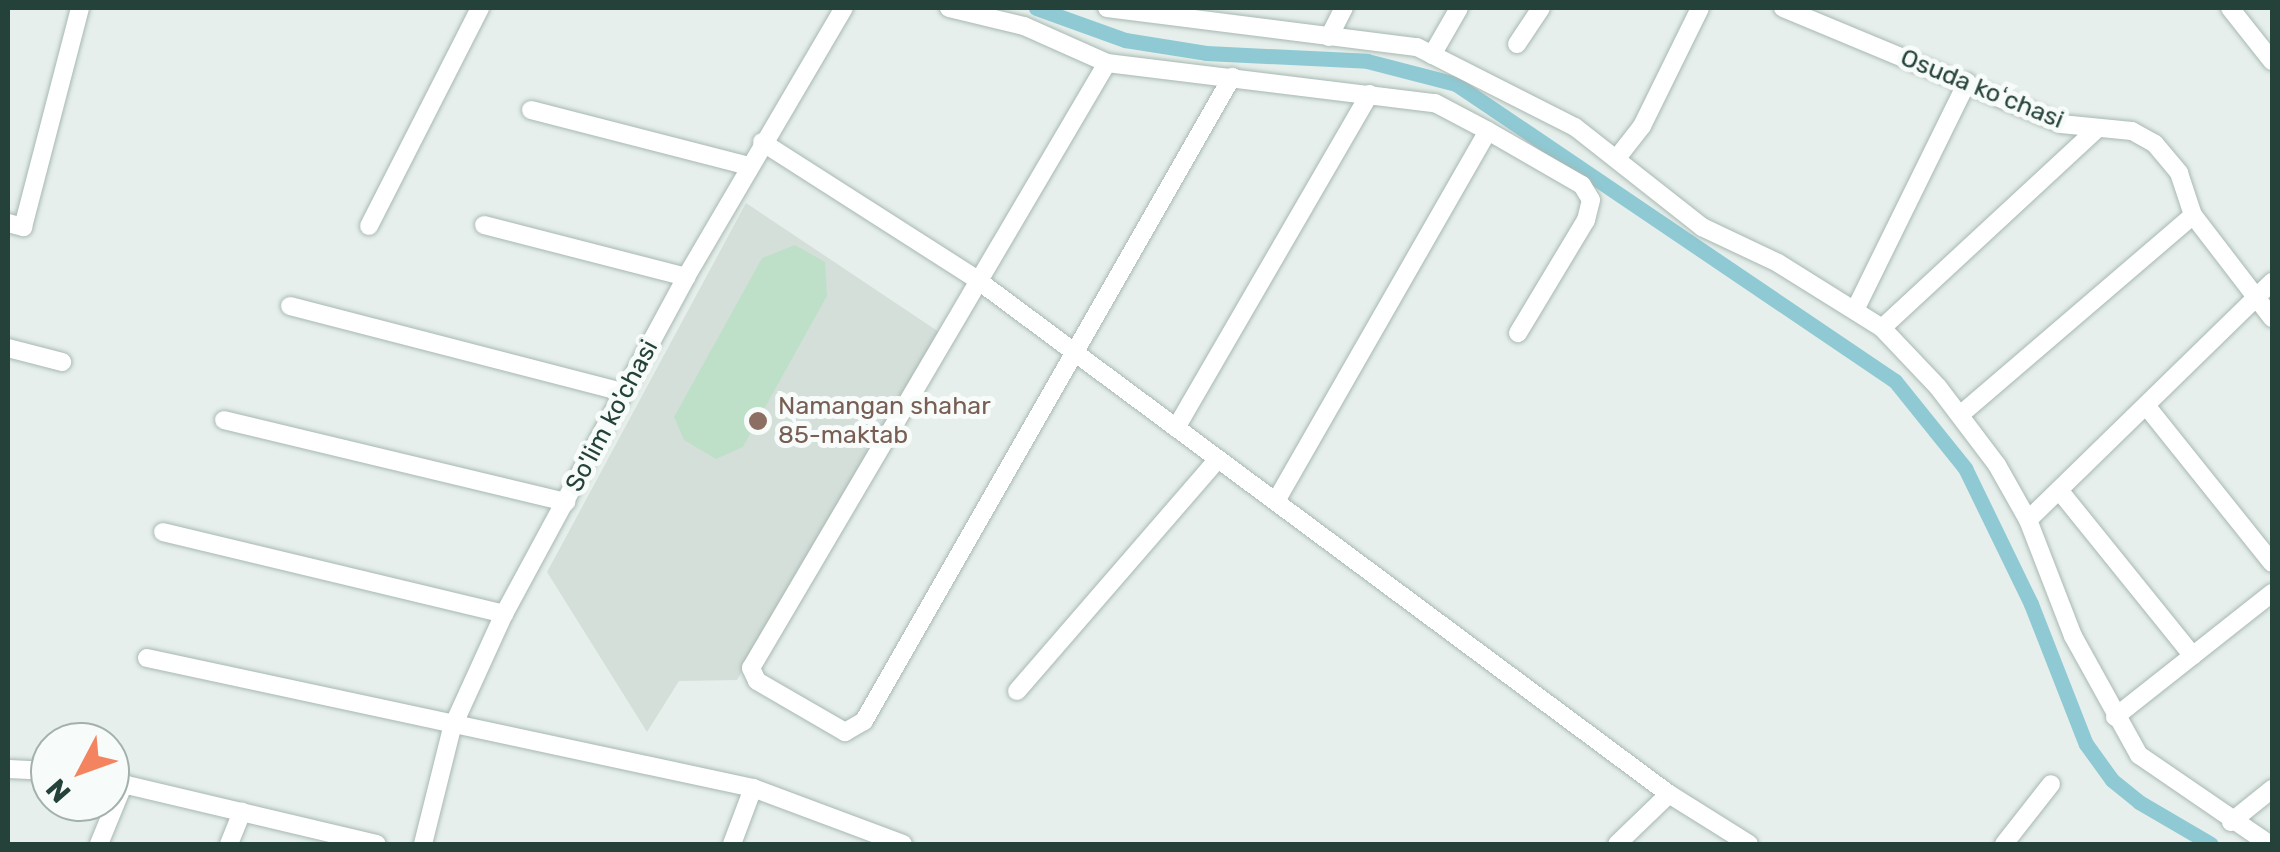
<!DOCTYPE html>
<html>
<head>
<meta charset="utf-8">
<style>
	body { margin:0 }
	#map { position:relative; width:2280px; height:852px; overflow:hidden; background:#e6efeb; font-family:Rubik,sans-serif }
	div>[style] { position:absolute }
	.built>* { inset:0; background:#d4dfda }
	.green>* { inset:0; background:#bfe0c8 }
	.canal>* { height:15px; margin:-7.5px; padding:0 7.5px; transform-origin:7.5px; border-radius:7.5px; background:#8ec9d4 }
	.roads { filter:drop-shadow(0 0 2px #a8b8b2) drop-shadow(0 0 2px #a8b8b2) }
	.minor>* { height:18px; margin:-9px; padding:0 9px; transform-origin:9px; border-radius:9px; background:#fff }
	.dots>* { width:28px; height:28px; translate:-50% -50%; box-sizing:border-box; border:5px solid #f7fbf9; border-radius:50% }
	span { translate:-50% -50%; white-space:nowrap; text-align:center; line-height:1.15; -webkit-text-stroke:10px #f7fbf9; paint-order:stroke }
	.street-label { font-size:25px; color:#24423a }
	.education-label { font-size:25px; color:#785e54 }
	.left { translate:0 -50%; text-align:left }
	.frame { position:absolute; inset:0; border:10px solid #24423a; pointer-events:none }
	.north { position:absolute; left:30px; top:722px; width:100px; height:100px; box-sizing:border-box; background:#f7fbf9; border:2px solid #a3b1ad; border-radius:50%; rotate:229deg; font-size:28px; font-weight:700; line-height:40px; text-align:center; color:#24423a }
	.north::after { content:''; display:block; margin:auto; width:35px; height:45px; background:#f4845f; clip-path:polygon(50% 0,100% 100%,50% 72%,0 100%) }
</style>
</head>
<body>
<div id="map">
	<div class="built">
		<i style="clip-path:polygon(746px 203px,939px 332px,737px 680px,679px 681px,647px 732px,547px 572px)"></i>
	</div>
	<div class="green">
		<i style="clip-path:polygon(795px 245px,825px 262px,827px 296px,743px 447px,716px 459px,684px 440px,674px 417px,762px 258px)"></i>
	</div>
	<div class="canal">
		<i style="left:1036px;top:8px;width:95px;rotate:19.8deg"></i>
		<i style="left:1125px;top:40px;width:82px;rotate:9.1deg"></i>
		<i style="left:1206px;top:53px;width:161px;rotate:2.8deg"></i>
		<i style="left:1367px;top:61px;width:92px;rotate:14.5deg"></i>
		<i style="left:1456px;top:84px;width:530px;rotate:34.08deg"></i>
		<i style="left:1895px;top:381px;width:112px;rotate:51.2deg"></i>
		<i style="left:1965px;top:468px;width:151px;rotate:64.1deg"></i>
		<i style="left:2031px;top:604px;width:150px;rotate:68.6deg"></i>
		<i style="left:2086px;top:744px;width:44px;rotate:54.2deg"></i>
		<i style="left:2112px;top:780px;width:35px;rotate:39deg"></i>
		<i style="left:2139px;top:802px;width:83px;rotate:30.3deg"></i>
	</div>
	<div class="roads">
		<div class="minor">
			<i style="left:949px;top:8px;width:77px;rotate:13.5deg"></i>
			<i style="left:1024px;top:26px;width:91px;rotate:24deg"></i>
			<i style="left:1107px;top:63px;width:330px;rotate:7deg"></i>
			<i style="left:1435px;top:103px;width:60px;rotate:27.8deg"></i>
			<i style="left:1488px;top:131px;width:108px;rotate:29.9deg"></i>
			<i style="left:1582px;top:185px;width:17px;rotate:59deg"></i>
			<i style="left:1591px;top:200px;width:21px;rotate:104deg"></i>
			<i style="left:1586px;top:220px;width:132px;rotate:121deg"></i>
			<i style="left:1107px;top:8px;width:312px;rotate:7.2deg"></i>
			<i style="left:1417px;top:47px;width:177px;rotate:26.9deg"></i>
			<i style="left:1575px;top:127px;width:162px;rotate:38.2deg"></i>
			<i style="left:1702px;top:227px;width:84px;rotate:25.3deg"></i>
			<i style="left:1778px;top:263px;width:123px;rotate:32deg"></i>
			<i style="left:1882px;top:328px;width:81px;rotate:46.5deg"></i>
			<i style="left:1938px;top:387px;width:98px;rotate:52.9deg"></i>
			<i style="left:1997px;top:465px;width:63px;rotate:60.6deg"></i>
			<i style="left:2028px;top:520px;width:124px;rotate:68.8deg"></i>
			<i style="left:2073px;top:636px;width:136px;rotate:61deg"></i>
			<i style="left:2139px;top:755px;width:158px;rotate:34.4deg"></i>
			<i style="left:1783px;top:8px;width:301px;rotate:22.6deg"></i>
			<i style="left:2061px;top:124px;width:71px;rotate:5.6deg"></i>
			<i style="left:2132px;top:131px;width:26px;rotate:29deg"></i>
			<i style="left:2155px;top:144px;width:38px;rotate:50deg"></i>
			<i style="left:2179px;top:173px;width:44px;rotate:71.6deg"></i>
			<i style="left:2193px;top:215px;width:130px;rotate:52.5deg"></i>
			<i style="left:2230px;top:8px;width:68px;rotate:51.6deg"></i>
			<i style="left:1329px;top:37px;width:33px;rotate:-63deg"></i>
			<i style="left:1517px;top:44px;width:43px;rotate:-56.3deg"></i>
			<i style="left:1432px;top:55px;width:54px;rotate:-60.1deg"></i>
			<i style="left:1107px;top:63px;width:702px;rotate:120.47deg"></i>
			<i style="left:751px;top:668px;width:14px;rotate:65deg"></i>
			<i style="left:757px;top:681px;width:102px;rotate:30.1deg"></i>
			<i style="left:845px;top:732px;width:22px;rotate:-30deg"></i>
			<i style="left:864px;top:721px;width:742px;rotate:-60.26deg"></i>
			<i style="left:531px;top:110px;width:225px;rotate:14.4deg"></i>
			<i style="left:762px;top:142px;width:254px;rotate:32.6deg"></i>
			<i style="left:976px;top:279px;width:863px;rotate:36.62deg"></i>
			<i style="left:1669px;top:794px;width:72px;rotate:136.1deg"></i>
			<i style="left:1617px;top:158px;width:41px;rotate:-52deg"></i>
			<i style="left:1642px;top:126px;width:131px;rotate:-63.8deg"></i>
			<i style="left:8px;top:223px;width:16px;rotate:15deg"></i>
			<i style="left:23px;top:227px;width:226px;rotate:-75.4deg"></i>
			<i style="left:484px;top:225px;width:209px;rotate:14.4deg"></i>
			<i style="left:369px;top:226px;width:245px;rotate:-63deg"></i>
			<i style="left:290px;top:306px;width:343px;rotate:14.5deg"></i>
			<i style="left:1855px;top:310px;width:254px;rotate:-63.8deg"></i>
			<i style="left:1882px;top:328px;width:294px;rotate:-42.8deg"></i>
			<i style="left:8px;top:348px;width:56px;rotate:14.5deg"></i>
			<i style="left:2148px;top:408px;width:198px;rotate:51.3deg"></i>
			<i style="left:1960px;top:415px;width:307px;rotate:-40.6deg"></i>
			<i style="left:224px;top:420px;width:352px;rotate:13.5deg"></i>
			<i style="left:1176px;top:428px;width:386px;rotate:-59.9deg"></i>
			<i style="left:2059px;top:490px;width:213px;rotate:51.1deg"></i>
			<i style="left:1276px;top:501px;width:426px;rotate:-60.2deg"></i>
			<i style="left:2028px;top:520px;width:341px;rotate:-44.3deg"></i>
			<i style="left:163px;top:532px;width:351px;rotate:13.5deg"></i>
			<i style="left:147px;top:658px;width:620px;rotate:12.11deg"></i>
			<i style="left:1017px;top:691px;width:307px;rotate:-49.1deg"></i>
			<i style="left:2115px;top:717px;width:200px;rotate:-38.3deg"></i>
			<i style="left:8px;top:769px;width:42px;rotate:2.7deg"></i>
			<i style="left:110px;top:781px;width:274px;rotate:13.3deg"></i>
			<i style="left:1669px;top:794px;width:94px;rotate:32deg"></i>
			<i style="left:2231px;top:822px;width:53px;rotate:-38.8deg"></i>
			<i style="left:99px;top:844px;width:66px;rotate:-67.7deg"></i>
			<i style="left:229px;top:844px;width:35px;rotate:-68deg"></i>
			<i style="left:423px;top:844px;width:120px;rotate:-76deg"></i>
			<i style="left:452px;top:728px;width:125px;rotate:-65.5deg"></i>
			<i style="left:504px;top:614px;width:383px;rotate:-61.6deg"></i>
			<i style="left:686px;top:277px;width:312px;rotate:-59.6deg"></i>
			<i style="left:732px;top:844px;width:60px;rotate:-69.4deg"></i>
			<i style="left:753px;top:788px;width:160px;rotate:20.5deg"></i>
			<i style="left:2004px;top:844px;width:76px;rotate:-51.9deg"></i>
		</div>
	</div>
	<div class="dots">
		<i style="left:758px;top:421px;background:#8d6e63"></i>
	</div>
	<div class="street-label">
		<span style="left:1982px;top:89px;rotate:22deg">Osuda koʻchasi</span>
		<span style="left:612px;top:416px;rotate:-62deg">So'lim ko'chasi</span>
	</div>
	<div class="education-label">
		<span class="left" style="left:778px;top:421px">Namangan shahar<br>85-maktab</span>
	</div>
	<div class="frame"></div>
	<div class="north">N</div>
</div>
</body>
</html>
